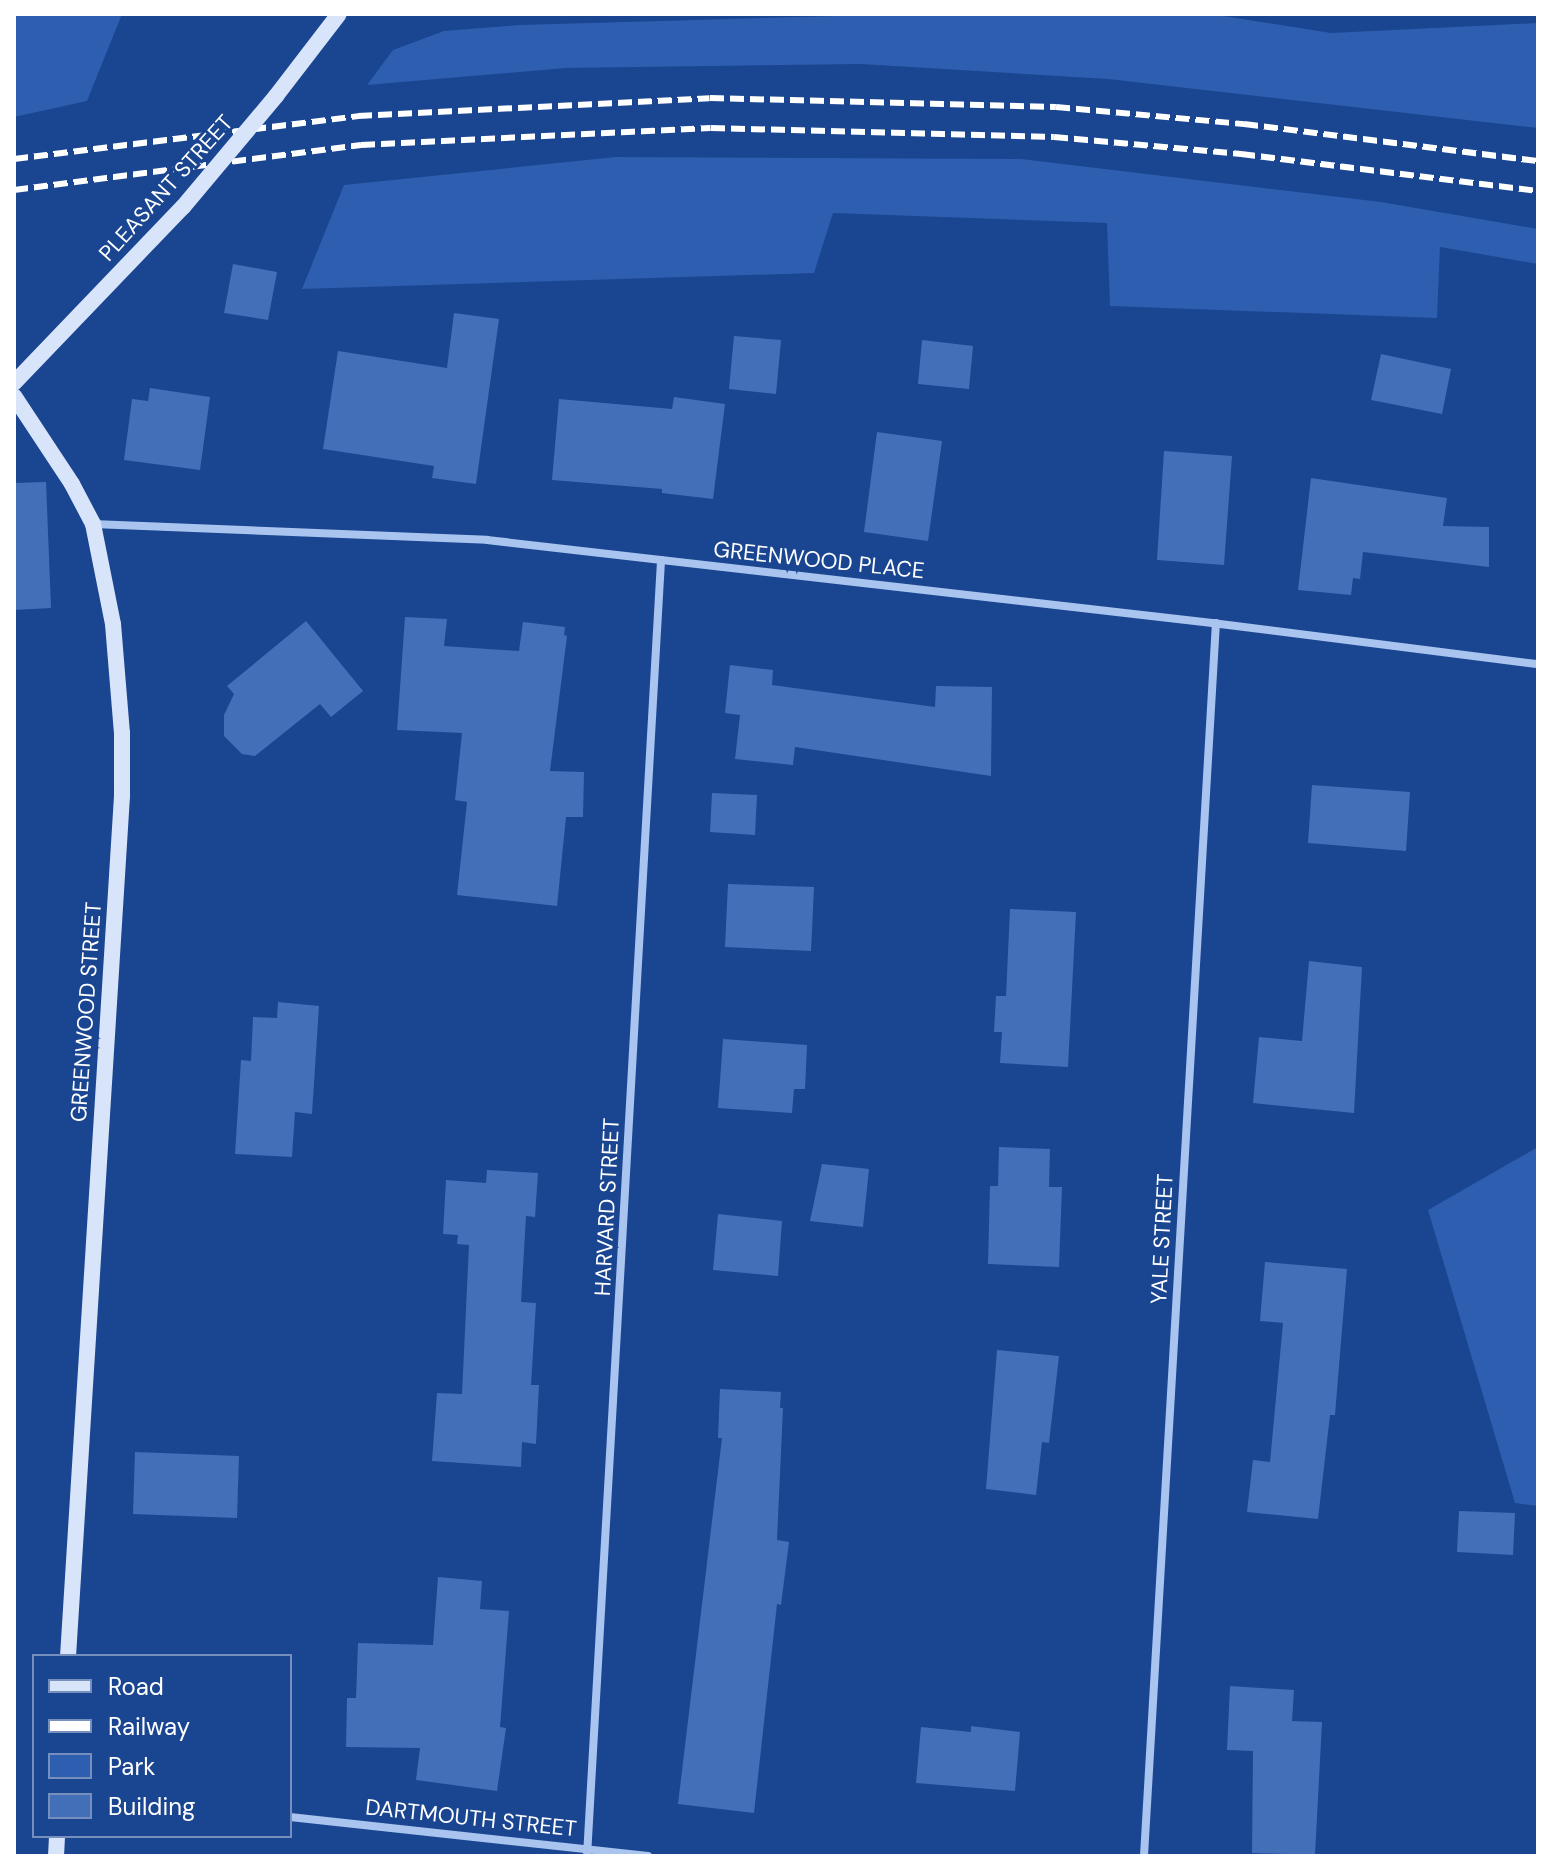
<!DOCTYPE html>
<html>
<head>
<meta charset="utf-8">
<style>
	body { margin:0 }
	#map { position:relative; width:1552px; height:1870px; overflow:hidden; background:#1a4591; font-family:"DM Sans",sans-serif }
	div>[style] { position:absolute }
	.green>* { inset:0; background:#2d5eaf }
	.building>* { inset:0; background:#436fb9 }
	.street>* { height:8px; margin:-4px; padding:0 4px; transform-origin:4px; border-radius:4px; background:#a9c4ef }
	.secondary>* { height:16px; margin:-8px; padding:0 8px; transform-origin:8px; border-radius:8px; background:#d7e4fa }
	.rail>* { height:6px; margin-top:-3px; transform-origin:0; background:repeating-linear-gradient(90deg,#fff 0 14px,transparent 0 20px) }
	.secondary-bridge>* { height:16px; margin:-8px; padding:0 8px; transform-origin:8px; border-radius:8px; background:#d7e4fa }
	span { translate:-50% -50%; white-space:nowrap; text-align:center; line-height:1.15; -webkit-text-stroke:6px #1a4591; paint-order:stroke }
	.street-label { font-size:22px; color:#fff }
	.frame { position:absolute; inset:0; border:16px solid #fff; pointer-events:none }
	.legend { position:absolute; left:32px; top:1654px; width:260px; height:184px; box-sizing:border-box; background:#1a4591; border:2px solid #768fbd; margin:0; padding:10px 14px; list-style:none; font-size:24px; color:#fff }
	.legend li { display:flex; align-items:center; gap:16px; height:40px }
	.legend b { width:40px; border:2px solid #768fbd }
</style>
</head>
<body>
<div id="map">
	<div class="green">
		<i style="clip-path:polygon(14px 14px,122px 14px,87px 101px,14px 117px)"></i>
		<i style="clip-path:polygon(904px 14px,1211px 14px,1331px 33px,1538px 23px,1538px 128px,1108px 79px,861px 64px,566px 68px,367px 85px,393px 50px,444px 31px,519px 25px)"></i>
		<i style="clip-path:polygon(616px 157px,1021px 159px,1381px 202px,1538px 229px,1538px 264px,1440px 247px,1437px 318px,1110px 306px,1107px 223px,833px 213px,814px 273px,302px 289px,344px 185px)"></i>
		<i style="clip-path:polygon(1538px 1147px,1538px 1506px,1515px 1503px,1428px 1210px)"></i>
	</div>
	<div class="building">
		<i style="clip-path:polygon(233px 264px,277px 272px,268px 320px,224px 313px)"></i>
		<i style="clip-path:polygon(454px 313px,499px 319px,476px 484px,432px 478px,434px 466px,323px 449px,338px 351px,447px 368px)"></i>
		<i style="clip-path:polygon(734px 336px,781px 340px,776px 394px,729px 389px)"></i>
		<i style="clip-path:polygon(922px 340px,973px 346px,969px 389px,918px 384px)"></i>
		<i style="clip-path:polygon(1381px 354px,1451px 369px,1442px 414px,1371px 400px)"></i>
		<i style="clip-path:polygon(150px 388px,210px 397px,200px 470px,124px 460px,132px 399px,148px 401px)"></i>
		<i style="clip-path:polygon(674px 397px,725px 404px,713px 499px,662px 493px,662px 489px,552px 480px,559px 399px,672px 409px)"></i>
		<i style="clip-path:polygon(877px 432px,942px 441px,928px 541px,864px 532px)"></i>
		<i style="clip-path:polygon(1164px 451px,1232px 456px,1224px 565px,1157px 560px)"></i>
		<i style="clip-path:polygon(1311px 478px,1447px 498px,1443px 526px,1489px 527px,1489px 567px,1363px 552px,1360px 579px,1353px 578px,1351px 595px,1298px 590px)"></i>
		<i style="clip-path:polygon(46px 482px,51px 608px,14px 610px,14px 483px)"></i>
		<i style="clip-path:polygon(405px 617px,447px 619px,444px 646px,519px 651px,523px 622px,565px 627px,564px 635px,567px 636px,550px 771px,584px 772px,583px 817px,566px 817px,557px 906px,457px 895px,467px 802px,455px 800px,462px 733px,397px 730px)"></i>
		<i style="clip-path:polygon(306px 621px,363px 691px,331px 717px,320px 704px,255px 756px,242px 754px,224px 736px,224px 715px,234px 694px,227px 686px)"></i>
		<i style="clip-path:polygon(730px 665px,773px 670px,772px 685px,935px 707px,936px 686px,992px 687px,991px 776px,795px 747px,793px 765px,735px 759px,740px 715px,725px 713px)"></i>
		<i style="clip-path:polygon(1312px 785px,1410px 792px,1406px 851px,1308px 843px)"></i>
		<i style="clip-path:polygon(712px 793px,757px 795px,755px 835px,710px 832px)"></i>
		<i style="clip-path:polygon(728px 884px,814px 887px,811px 951px,725px 947px)"></i>
		<i style="clip-path:polygon(1010px 909px,1076px 912px,1068px 1067px,1000px 1063px,1002px 1032px,994px 1032px,996px 996px,1006px 996px)"></i>
		<i style="clip-path:polygon(1309px 961px,1362px 967px,1354px 1113px,1253px 1103px,1259px 1037px,1302px 1041px)"></i>
		<i style="clip-path:polygon(278px 1002px,319px 1006px,312px 1114px,295px 1112px,292px 1157px,235px 1154px,241px 1060px,251px 1061px,253px 1017px,277px 1018px)"></i>
		<i style="clip-path:polygon(723px 1039px,807px 1045px,805px 1089px,794px 1089px,792px 1113px,718px 1108px)"></i>
		<i style="clip-path:polygon(999px 1147px,1050px 1149px,1049px 1187px,1062px 1187px,1059px 1267px,988px 1264px,990px 1186px,998px 1186px)"></i>
		<i style="clip-path:polygon(822px 1164px,869px 1169px,863px 1227px,810px 1221px)"></i>
		<i style="clip-path:polygon(487px 1170px,538px 1173px,535px 1217px,526px 1216px,521px 1302px,536px 1303px,531px 1385px,539px 1385px,536px 1444px,522px 1442px,521px 1467px,432px 1461px,437px 1393px,462px 1394px,469px 1245px,457px 1244px,458px 1235px,443px 1234px,446px 1180px,486px 1183px)"></i>
		<i style="clip-path:polygon(718px 1214px,782px 1221px,778px 1276px,713px 1270px)"></i>
		<i style="clip-path:polygon(1265px 1262px,1347px 1269px,1335px 1415px,1330px 1415px,1318px 1519px,1247px 1512px,1253px 1460px,1270px 1462px,1283px 1323px,1260px 1321px)"></i>
		<i style="clip-path:polygon(997px 1350px,1059px 1356px,1049px 1443px,1042px 1442px,1036px 1495px,986px 1489px)"></i>
		<i style="clip-path:polygon(720px 1389px,781px 1392px,780px 1408px,783px 1408px,777px 1540px,789px 1542px,781px 1605px,777px 1604px,754px 1813px,678px 1804px,722px 1438px,718px 1438px)"></i>
		<i style="clip-path:polygon(135px 1452px,239px 1456px,237px 1518px,133px 1514px)"></i>
		<i style="clip-path:polygon(1459px 1511px,1515px 1513px,1513px 1555px,1457px 1552px)"></i>
		<i style="clip-path:polygon(438px 1577px,482px 1581px,480px 1609px,509px 1611px,500px 1727px,506px 1728px,497px 1791px,416px 1780px,420px 1748px,346px 1747px,347px 1698px,356px 1698px,358px 1643px,433px 1645px)"></i>
		<i style="clip-path:polygon(1230px 1686px,1294px 1690px,1292px 1721px,1322px 1722px,1315px 1855px,1252px 1853px,1253px 1751px,1227px 1750px)"></i>
		<i style="clip-path:polygon(971px 1726px,1020px 1732px,1015px 1791px,916px 1783px,921px 1727px,971px 1732px)"></i>
	</div>
	<div class="street">
		<i style="left:93px;top:524px;width:394px;rotate:2.3deg"></i>
		<i style="left:487px;top:540px;width:730px;rotate:6.53deg"></i>
		<i style="left:1212px;top:623px;width:329px;rotate:7.2deg"></i>
		<i style="left:290px;top:1817px;width:360px;rotate:6.2deg"></i>
		<i style="left:587px;top:1856px;width:1298px;rotate:-86.73deg"></i>
		<i style="left:1144px;top:1856px;width:1235px;rotate:-86.66deg"></i>
	</div>
	<div class="secondary">
		<i style="left:276px;top:96px;width:103px;rotate:-52.5deg"></i>
		<i style="left:14px;top:383px;width:244px;rotate:-46.2deg"></i>
		<i style="left:14px;top:396px;width:105px;rotate:56.6deg"></i>
		<i style="left:72px;top:484px;width:45px;rotate:62.3deg"></i>
		<i style="left:93px;top:524px;width:102px;rotate:78.7deg"></i>
		<i style="left:113px;top:624px;width:109px;rotate:85.3deg"></i>
		<i style="left:122px;top:733px;width:63px;rotate:90deg"></i>
		<i style="left:122px;top:796px;width:862px;rotate:93.59deg"></i>
		<i style="left:56px;top:1856px;width:20px;rotate:-87deg"></i>
	</div>
	<div class="rail">
		<i style="left:14px;top:159px;width:347px;rotate:-7.1deg"></i>
		<i style="left:358px;top:116px;width:352px;rotate:-2.9deg"></i>
		<i style="left:710px;top:98px;width:346px;rotate:1.5deg"></i>
		<i style="left:1056px;top:107px;width:189px;rotate:5.2deg"></i>
		<i style="left:1244px;top:124px;width:296px;rotate:7.2deg"></i>
		<i style="left:14px;top:190px;width:350px;rotate:-7.4deg"></i>
		<i style="left:361px;top:145px;width:350px;rotate:-2.8deg"></i>
		<i style="left:711px;top:128px;width:343px;rotate:1.5deg"></i>
		<i style="left:1054px;top:137px;width:188px;rotate:5.2deg"></i>
		<i style="left:1241px;top:154px;width:299px;rotate:7.1deg"></i>
	</div>
	<div class="secondary-bridge">
		<i style="left:183px;top:207px;width:145px;rotate:-50deg"></i>
	</div>
	<div class="street-label">
		<span style="left:166px;top:188px;rotate:-48deg">PLEASANT STREET</span>
		<span style="left:819px;top:560px;rotate:6deg">GREENWOOD PLACE</span>
		<span style="left:86px;top:1012px;rotate:-86deg">GREENWOOD STREET</span>
		<span style="left:607px;top:1207px;rotate:-87deg">HARVARD STREET</span>
		<span style="left:1162px;top:1239px;rotate:-87deg">YALE STREET</span>
		<span style="left:471px;top:1818px;rotate:6deg">DARTMOUTH STREET</span>
	</div>
	<div class="frame"></div>
	<ul class="legend">
	<li><b style="height:10px;background:#d7e4fa"></b>Road</li>
	<li><b style="height:10px;background:#fff"></b>Railway</li>
	<li><b style="height:22px;background:#2d5eaf"></b>Park</li>
	<li><b style="height:22px;background:#436fb9"></b>Building</li>
	</ul>
</div>
</body>
</html>
